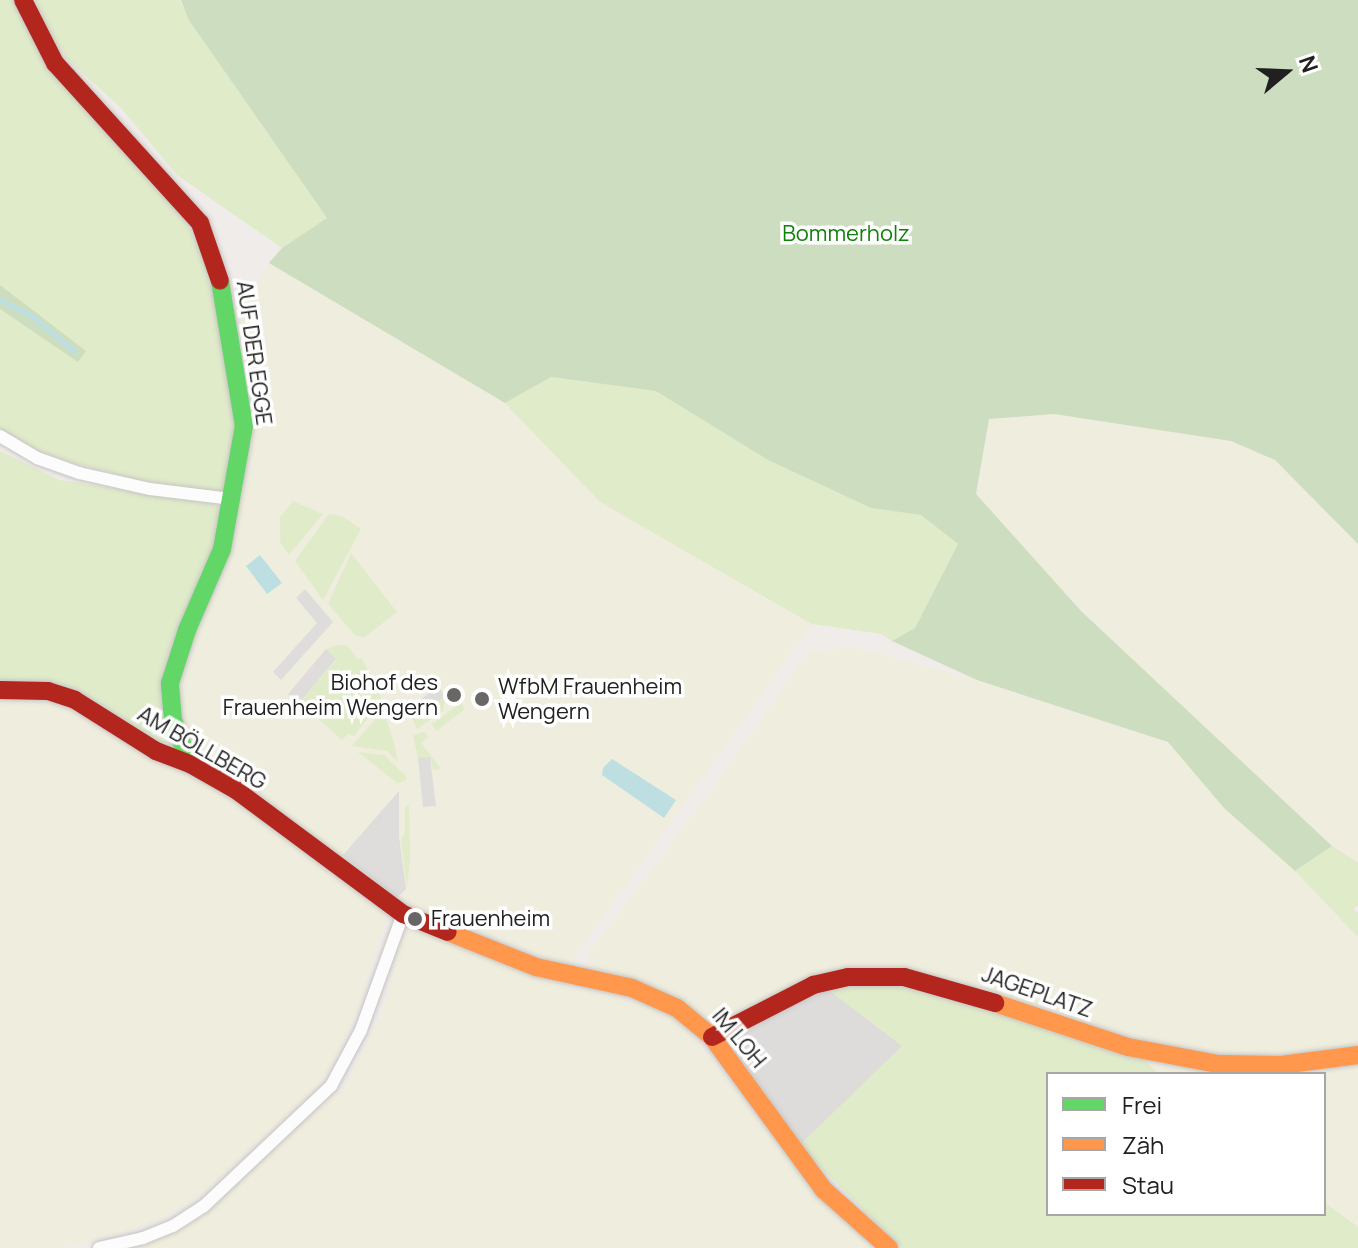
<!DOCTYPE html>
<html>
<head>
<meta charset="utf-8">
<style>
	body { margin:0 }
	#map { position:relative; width:1358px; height:1248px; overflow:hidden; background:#efece9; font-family:Manrope,sans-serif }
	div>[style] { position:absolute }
	.residential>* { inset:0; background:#dedcda }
	.farmland>* { inset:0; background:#efeddd }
	.grass>* { inset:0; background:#e0ebc9 }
	.forest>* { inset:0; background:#cdddbf }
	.parking>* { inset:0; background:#dfdddc }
	.water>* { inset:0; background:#bddfe1 }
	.stream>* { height:5px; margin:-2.5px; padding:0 2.5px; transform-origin:2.5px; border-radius:2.5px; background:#bddfe1 }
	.roads { filter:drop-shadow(0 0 2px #c6c4c3) drop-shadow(0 0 2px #c6c4c3) }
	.street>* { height:12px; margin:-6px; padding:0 6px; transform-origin:6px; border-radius:6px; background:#fdfcfc }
	.fast>* { height:18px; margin:-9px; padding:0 9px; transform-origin:9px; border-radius:9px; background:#63d668 }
	.slow>* { height:18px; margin:-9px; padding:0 9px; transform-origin:9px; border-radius:9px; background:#ff974d }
	.jam>* { height:18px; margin:-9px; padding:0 9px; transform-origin:9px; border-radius:9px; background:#b3261e }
	.dots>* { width:22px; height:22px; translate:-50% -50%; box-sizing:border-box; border:4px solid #fff; border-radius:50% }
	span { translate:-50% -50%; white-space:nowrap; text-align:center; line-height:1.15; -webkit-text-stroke:7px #fff; paint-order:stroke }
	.park-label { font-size:22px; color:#11810c }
	.street-label { font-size:22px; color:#202020 }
	.poi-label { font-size:22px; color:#202020 }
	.right { translate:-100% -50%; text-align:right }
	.left { translate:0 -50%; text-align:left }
	.legend { position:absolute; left:1046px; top:1072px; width:280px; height:144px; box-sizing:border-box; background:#fff; border:2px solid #a6a6a6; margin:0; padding:10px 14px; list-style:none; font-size:24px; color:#202020 }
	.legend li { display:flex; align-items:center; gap:16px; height:40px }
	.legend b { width:40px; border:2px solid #a6a6a6 }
	.north { position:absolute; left:1246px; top:32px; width:80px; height:80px; -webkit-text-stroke:6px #fff; paint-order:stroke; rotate:71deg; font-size:22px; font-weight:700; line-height:32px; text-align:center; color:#202020 }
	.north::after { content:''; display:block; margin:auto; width:28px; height:36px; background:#202020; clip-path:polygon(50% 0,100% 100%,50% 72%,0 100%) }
</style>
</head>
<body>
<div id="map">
	<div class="residential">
		<i style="clip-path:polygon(825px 987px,903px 1046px,799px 1146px,724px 1046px,795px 1001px)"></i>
	</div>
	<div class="farmland">
		<i style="clip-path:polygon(269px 263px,505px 403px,600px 502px,812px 624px,568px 966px,393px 901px,192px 752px,181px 728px,177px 671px,226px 553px,235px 328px)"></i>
		<i style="clip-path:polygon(1054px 414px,1231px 441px,1275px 460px,1358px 544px,1358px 863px,1332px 846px,1081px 611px,976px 495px,989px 419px)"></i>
		<i style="clip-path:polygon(853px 647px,977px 680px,1168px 742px,1224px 808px,1295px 871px,1358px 937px,1358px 1044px,1294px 1054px,1227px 1054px,1147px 1041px,834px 972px,799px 982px,731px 1018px,705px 1017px,636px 981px,590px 968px,588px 954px,722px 776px,808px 653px)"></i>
		<i style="clip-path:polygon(36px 694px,72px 706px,123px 738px,230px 795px,387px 915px,359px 1008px,332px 1065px,310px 1095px,200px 1195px,159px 1221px,121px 1233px,64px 1248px,0 1248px,0 695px)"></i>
		<i style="clip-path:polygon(417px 926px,565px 986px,672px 1011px,846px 1225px,856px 1223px,883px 1248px,123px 1248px,181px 1228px,196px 1218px,346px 1085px,380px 1018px,405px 930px)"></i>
		<i style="clip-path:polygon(1141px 1057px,1358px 1063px,1358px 1227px,1324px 1202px,1324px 1074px,1159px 1074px)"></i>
	</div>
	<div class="grass">
		<i style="clip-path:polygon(0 0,12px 0,42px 55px,183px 217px,215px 276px,240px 427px,229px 495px,144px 481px,73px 463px,20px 445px,0 433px)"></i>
		<i style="clip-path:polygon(35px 0,180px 0,188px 19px,327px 218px,282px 248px,177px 175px,121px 108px,68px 60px,47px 31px)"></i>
		<i style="clip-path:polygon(551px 377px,657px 391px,768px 460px,871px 508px,921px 515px,958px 544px,915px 628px,892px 641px,882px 634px,812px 624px,600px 502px,505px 403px)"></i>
		<i style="clip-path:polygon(0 451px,59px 480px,213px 503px,221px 510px,222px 523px,210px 561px,171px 645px,162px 674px,163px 721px,170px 743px,157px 743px,83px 697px,0 687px)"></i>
		<i style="clip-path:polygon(293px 501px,323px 514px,289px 555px,280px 542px,280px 517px)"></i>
		<i style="clip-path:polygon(329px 514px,342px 516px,361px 529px,323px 600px,295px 561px)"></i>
		<i style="clip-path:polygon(351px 553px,397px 612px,365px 637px,356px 636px,328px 604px)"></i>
		<i style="clip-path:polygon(339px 645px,348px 646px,358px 659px,362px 658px,382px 700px,354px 736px,348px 734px,342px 740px,300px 702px,336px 660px,326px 649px)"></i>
		<i style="clip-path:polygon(445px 696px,443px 711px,417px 729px,413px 720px)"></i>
		<i style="clip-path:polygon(461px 703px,465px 709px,436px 731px,432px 724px)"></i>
		<i style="clip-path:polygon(383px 710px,394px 743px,398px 762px,387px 751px,352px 746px)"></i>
		<i style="clip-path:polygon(425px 732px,428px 737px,421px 743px,441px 769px,433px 770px,430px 757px,418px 758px,413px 735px)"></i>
		<i style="clip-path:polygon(358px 752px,384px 755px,407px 777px,405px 781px,397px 783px)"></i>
		<i style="clip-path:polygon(409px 805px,410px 858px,407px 888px,401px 840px,405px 833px,405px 808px)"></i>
		<i style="clip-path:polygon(1332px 846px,1358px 863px,1358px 905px,1353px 909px,1358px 913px,1358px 937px,1295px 871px)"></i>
		<i style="clip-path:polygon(900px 982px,983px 1004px,1141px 1057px,1159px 1074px,1048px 1074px,1048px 1214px,1324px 1214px,1324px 1202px,1358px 1227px,1358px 1248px,902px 1248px,799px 1146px,902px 1046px,825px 987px)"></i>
	</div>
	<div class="forest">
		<i style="clip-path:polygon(181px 0,1358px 0,1358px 544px,1275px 460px,1231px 441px,1054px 414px,989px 419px,976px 494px,1081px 611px,1332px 846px,1295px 871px,1224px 808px,1168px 742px,977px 680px,892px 641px,915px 628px,958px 544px,921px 515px,871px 508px,768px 460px,656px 391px,551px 377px,505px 403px,269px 263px,282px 248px,327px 218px,188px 19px)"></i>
		<i style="clip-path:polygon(0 285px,86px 351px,78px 362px,0 309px)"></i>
	</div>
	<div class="parking">
		<i style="clip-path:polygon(305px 589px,333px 622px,281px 680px,273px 672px,317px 623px,296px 598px)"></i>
		<i style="clip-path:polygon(326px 649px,336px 659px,299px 703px,288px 694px)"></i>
		<i style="clip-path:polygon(438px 686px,445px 696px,413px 720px,407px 710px)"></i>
		<i style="clip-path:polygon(430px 757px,436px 806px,423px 807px,418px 758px)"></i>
		<i style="clip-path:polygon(399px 791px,399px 836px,406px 889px,397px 898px,343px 855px)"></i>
	</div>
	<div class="water">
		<i style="clip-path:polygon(260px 555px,282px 583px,267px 594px,246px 566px)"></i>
		<i style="clip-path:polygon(612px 759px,676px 800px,664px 818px,602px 775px,603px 768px)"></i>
	</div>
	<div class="stream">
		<i style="left:0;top:300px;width:36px;rotate:27deg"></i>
		<i style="left:32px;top:316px;width:55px;rotate:39.8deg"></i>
	</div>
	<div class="roads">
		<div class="street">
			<i style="left:0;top:436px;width:43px;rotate:30.7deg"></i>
			<i style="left:37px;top:458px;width:45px;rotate:19.7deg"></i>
			<i style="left:79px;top:473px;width:73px;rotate:12.7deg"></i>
			<i style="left:150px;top:489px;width:83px;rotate:7deg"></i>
			<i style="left:99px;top:1248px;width:45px;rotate:-12.8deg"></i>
			<i style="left:143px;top:1238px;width:32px;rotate:-22deg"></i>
			<i style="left:173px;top:1226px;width:37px;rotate:-33deg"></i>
			<i style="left:204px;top:1206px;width:175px;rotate:-43.4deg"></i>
			<i style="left:331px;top:1086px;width:64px;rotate:-61.8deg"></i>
			<i style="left:361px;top:1030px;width:123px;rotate:-70.1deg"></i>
		</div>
		<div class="fast">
			<i style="left:190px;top:764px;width:47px;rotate:-111.1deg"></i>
			<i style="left:173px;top:720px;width:37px;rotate:-95deg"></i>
			<i style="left:170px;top:683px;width:56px;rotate:-72.2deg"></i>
			<i style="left:187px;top:630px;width:88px;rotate:-66.6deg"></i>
			<i style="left:222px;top:549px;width:125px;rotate:-79.9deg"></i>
			<i style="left:244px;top:426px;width:147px;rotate:-99.4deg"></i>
		</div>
		<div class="slow">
			<i style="left:448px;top:932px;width:95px;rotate:21.7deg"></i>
			<i style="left:536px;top:967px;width:98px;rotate:12.3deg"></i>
			<i style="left:632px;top:988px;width:49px;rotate:24deg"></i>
			<i style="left:677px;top:1008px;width:45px;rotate:39.6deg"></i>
			<i style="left:712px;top:1037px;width:190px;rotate:53.8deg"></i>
			<i style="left:824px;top:1190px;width:87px;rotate:41.7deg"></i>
			<i style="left:995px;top:1003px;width:140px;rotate:18.3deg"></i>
			<i style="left:1128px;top:1047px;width:92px;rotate:10.7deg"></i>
			<i style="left:1218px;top:1064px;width:63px;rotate:0.9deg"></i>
			<i style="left:1281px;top:1065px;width:78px;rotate:-7.4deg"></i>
		</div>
		<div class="jam">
			<i style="left:23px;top:0;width:71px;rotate:63.1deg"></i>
			<i style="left:55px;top:63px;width:216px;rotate:47.8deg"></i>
			<i style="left:200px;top:223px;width:61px;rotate:71deg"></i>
			<i style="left:0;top:690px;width:48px;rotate:1.2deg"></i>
			<i style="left:48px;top:691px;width:28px;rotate:18deg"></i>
			<i style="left:75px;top:700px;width:96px;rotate:32.2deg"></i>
			<i style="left:156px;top:751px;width:36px;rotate:21deg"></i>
			<i style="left:190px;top:764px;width:53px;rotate:29.5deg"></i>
			<i style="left:236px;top:790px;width:208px;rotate:36.6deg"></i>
			<i style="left:403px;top:914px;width:48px;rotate:21.8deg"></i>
			<i style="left:712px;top:1037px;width:114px;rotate:-27.2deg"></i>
			<i style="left:813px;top:985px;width:36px;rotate:-13deg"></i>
			<i style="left:848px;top:977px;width:56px"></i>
			<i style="left:904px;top:977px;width:95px;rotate:15.9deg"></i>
		</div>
	</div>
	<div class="dots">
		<i style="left:454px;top:695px;background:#686766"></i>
		<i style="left:482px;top:699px;background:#686766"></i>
		<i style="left:415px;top:919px;background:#686766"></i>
	</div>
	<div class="park-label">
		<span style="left:846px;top:234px">Bommerholz</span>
	</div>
	<div class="street-label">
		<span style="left:254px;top:353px;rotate:82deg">AUF DER EGGE</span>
		<span style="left:202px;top:748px;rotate:30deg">AM BÖLLBERG</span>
		<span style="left:1037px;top:992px;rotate:19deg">JAGEPLATZ</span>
		<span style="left:739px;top:1038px;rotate:50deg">IM LOH</span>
	</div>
	<div class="poi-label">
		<span class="right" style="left:438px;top:695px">Biohof des<br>Frauenheim Wengern</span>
		<span class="left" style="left:498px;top:699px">WfbM Frauenheim<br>Wengern</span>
		<span class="left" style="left:431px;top:919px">Frauenheim</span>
	</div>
	<ul class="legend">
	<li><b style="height:10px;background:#63d668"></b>Frei</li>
	<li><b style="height:10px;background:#ff974d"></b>Zäh</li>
	<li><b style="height:10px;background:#b3261e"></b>Stau</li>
	</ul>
	<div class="north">N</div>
</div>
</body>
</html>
